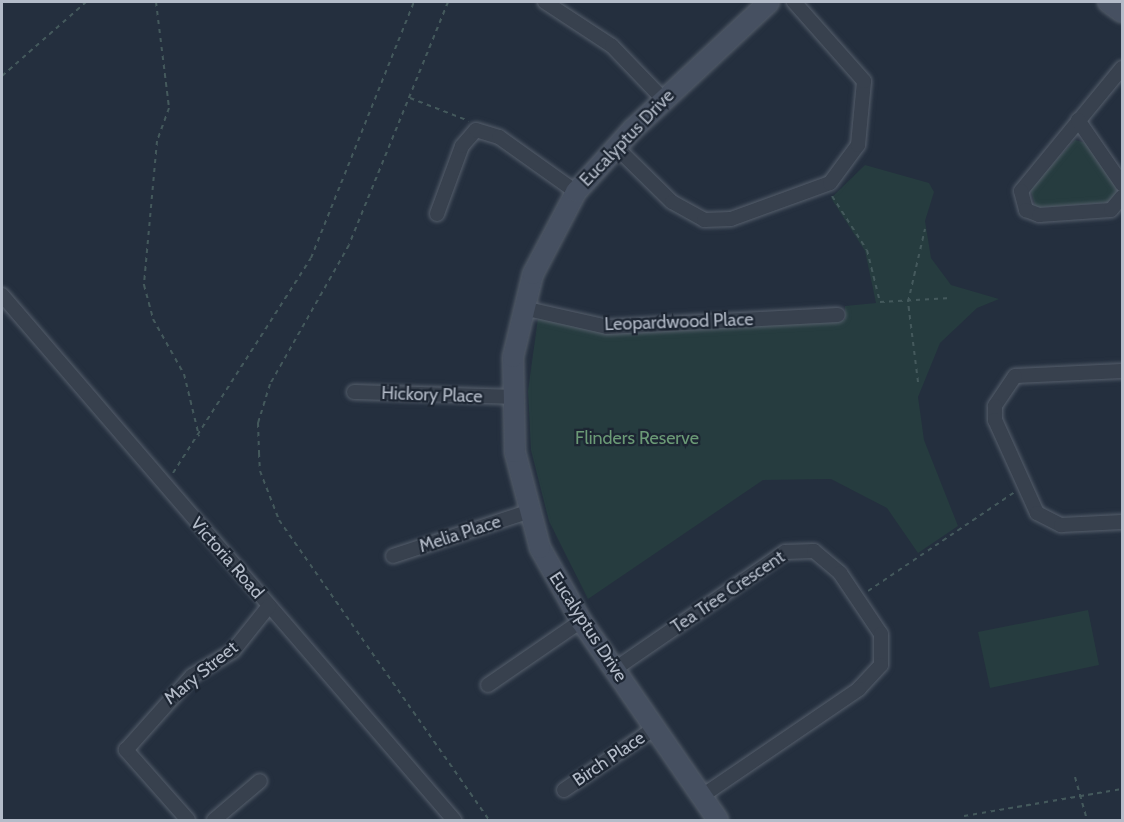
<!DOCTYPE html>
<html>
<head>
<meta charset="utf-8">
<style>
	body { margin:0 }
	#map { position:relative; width:1124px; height:822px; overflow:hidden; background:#242f3e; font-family:Cabin,sans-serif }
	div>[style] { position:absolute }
	.green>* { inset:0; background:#263c3f }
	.path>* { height:2px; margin-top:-1px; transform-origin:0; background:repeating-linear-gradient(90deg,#44595c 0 4.5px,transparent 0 9px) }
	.roads { filter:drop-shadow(0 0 2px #565f6c) drop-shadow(0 0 2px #565f6c) }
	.street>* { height:14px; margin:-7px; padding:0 7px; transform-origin:7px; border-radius:7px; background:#38414e }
	.secondary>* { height:20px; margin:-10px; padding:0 10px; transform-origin:10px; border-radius:10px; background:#465061 }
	span { translate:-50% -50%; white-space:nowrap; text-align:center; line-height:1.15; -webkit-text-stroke:4.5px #1d2633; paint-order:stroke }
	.street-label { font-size:18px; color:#b4bcc9 }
	.park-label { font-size:18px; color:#6b9a76 }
	.frame { position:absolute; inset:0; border:3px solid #b4bcc9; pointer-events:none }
</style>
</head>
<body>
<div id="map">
	<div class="green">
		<i style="clip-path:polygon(1075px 140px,1086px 143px,1117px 186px,1116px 197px,1111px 202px,1036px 208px,1030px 188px)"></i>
		<i style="clip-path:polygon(865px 165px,929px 183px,934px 192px,925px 221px,931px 258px,951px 285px,999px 299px,977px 308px,940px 343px,918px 397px,924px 440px,958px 526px,918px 553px,887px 508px,831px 479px,763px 480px,588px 599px,549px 521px,531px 450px,528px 391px,538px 318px,604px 333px,845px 320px,845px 306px,876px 303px,865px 251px,831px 198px)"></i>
		<i style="clip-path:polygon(1088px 610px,1099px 665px,990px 688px,978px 632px)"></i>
	</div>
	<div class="path">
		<i style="left:156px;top:2px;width:107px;rotate:83deg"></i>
		<i style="left:169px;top:108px;width:35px;rotate:110deg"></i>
		<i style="left:157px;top:141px;width:145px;rotate:95.2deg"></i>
		<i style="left:144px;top:285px;width:35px;rotate:75deg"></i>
		<i style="left:153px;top:319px;width:63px;rotate:60.6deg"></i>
		<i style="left:184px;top:374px;width:64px;rotate:76.4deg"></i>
		<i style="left:448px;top:2px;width:262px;rotate:112.2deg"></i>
		<i style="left:349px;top:245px;width:160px;rotate:119.6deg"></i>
		<i style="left:270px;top:384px;width:41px;rotate:107.1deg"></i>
		<i style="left:258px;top:423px;width:30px;rotate:88deg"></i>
		<i style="left:259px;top:453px;width:18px;rotate:87deg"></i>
		<i style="left:260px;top:471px;width:53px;rotate:68.8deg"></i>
		<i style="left:279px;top:520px;width:366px;rotate:55deg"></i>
		<i style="left:2px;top:76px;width:112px;rotate:-41.4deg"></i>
		<i style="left:410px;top:98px;width:63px;rotate:21.3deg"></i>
		<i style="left:832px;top:196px;width:64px;rotate:57.1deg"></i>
		<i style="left:867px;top:250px;width:54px;rotate:76deg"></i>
		<i style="left:880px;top:302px;width:71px;rotate:-3.2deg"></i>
		<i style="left:918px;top:382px;width:81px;rotate:-97.1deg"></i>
		<i style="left:908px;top:302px;width:75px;rotate:-76.9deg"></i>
		<i style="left:173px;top:473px;width:255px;rotate:-57.3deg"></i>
		<i style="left:311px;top:258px;width:276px;rotate:-68.1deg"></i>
		<i style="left:868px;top:591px;width:177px;rotate:-34deg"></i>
		<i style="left:1075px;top:777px;width:45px;rotate:74.4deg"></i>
		<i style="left:964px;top:816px;width:160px;rotate:-9.7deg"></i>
	</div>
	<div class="roads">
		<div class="street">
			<i style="left:545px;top:2px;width:80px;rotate:33.3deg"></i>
			<i style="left:612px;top:46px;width:74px;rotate:46.1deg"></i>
			<i style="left:1122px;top:68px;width:159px;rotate:129.4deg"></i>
			<i style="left:1021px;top:191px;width:20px;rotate:75deg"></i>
			<i style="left:1026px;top:210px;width:14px;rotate:21deg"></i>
			<i style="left:1039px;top:215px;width:72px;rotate:-4deg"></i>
			<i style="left:1111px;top:210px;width:17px;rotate:-50deg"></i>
			<i style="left:1078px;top:120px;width:78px;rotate:55.5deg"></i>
			<i style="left:616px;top:147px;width:78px;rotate:44.5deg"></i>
			<i style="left:672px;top:202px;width:37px;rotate:29deg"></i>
			<i style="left:704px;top:220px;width:27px;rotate:-2deg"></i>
			<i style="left:731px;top:219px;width:105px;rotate:-20deg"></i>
			<i style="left:830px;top:183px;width:47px;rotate:-53.6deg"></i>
			<i style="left:858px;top:145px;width:64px;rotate:-84.6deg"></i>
			<i style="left:864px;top:81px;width:106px;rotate:-131.5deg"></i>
			<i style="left:437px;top:214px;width:72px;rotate:-69.8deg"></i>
			<i style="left:462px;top:146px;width:21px;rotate:-49deg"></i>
			<i style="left:476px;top:130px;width:24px;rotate:17deg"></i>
			<i style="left:499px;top:137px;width:95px;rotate:35.5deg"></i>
			<i style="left:2px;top:295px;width:693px;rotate:49.27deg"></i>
			<i style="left:523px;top:308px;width:86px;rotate:12.7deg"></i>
			<i style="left:607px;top:327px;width:231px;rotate:-3deg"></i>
			<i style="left:1122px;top:371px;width:107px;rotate:177.3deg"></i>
			<i style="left:1015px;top:376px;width:36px;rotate:124deg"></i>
			<i style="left:995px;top:406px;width:14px;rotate:90deg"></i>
			<i style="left:995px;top:420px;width:102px;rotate:65.7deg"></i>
			<i style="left:1037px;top:513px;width:27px;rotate:27deg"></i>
			<i style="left:1061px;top:525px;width:61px;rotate:-2.8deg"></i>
			<i style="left:354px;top:392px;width:156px;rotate:1.8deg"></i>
			<i style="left:393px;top:556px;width:142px;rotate:-18.1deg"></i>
			<i style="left:615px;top:669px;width:206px;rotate:-34.5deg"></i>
			<i style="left:785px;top:552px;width:29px;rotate:-2deg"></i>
			<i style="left:814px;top:551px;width:34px;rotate:40deg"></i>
			<i style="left:840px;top:573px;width:73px;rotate:56.1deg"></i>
			<i style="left:881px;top:634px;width:31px;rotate:90deg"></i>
			<i style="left:881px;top:665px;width:33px;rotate:133deg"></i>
			<i style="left:859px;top:689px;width:190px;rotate:145.7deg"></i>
			<i style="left:488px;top:685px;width:113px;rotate:-34.5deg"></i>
			<i style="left:564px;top:790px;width:110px;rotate:-34.3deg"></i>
			<i style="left:188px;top:820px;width:94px;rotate:-131.5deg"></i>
			<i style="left:126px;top:750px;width:99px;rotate:-48.3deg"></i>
			<i style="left:192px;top:676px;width:48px;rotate:-31.4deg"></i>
			<i style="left:233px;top:651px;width:58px;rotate:-51.3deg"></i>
			<i style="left:214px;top:820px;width:60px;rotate:-40.3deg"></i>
		</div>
		<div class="secondary">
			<i style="left:1108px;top:2px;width:17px;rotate:36deg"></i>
			<i style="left:718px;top:820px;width:242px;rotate:-124.5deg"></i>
			<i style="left:581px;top:621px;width:84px;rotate:-119.3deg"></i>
			<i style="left:540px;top:548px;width:99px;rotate:-104.6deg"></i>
			<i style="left:515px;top:452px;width:95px;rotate:-91.2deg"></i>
			<i style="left:513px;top:357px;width:85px;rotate:-76.5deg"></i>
			<i style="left:533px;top:274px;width:93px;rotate:-62.3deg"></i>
			<i style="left:576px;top:192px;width:85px;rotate:-47.9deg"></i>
			<i style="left:633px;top:129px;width:186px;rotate:-43deg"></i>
		</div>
	</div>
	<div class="street-label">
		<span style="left:627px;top:138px;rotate:-46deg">Eucalyptus Drive</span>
		<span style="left:679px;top:322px;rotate:-2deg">Leopardwood Place</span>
		<span style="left:432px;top:395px;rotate:2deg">Hickory Place</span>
		<span style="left:460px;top:534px;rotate:-18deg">Melia Place</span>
		<span style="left:227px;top:558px;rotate:49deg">Victoria Road</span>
		<span style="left:728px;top:592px;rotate:-34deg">Tea Tree Crescent</span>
		<span style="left:588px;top:627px;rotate:57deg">Eucalyptus Drive</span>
		<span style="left:201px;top:673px;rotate:-39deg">Mary Street</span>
		<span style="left:609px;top:759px;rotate:-34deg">Birch Place</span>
	</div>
	<div class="park-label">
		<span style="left:637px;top:438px">Flinders Reserve</span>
	</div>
	<div class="frame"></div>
</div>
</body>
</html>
